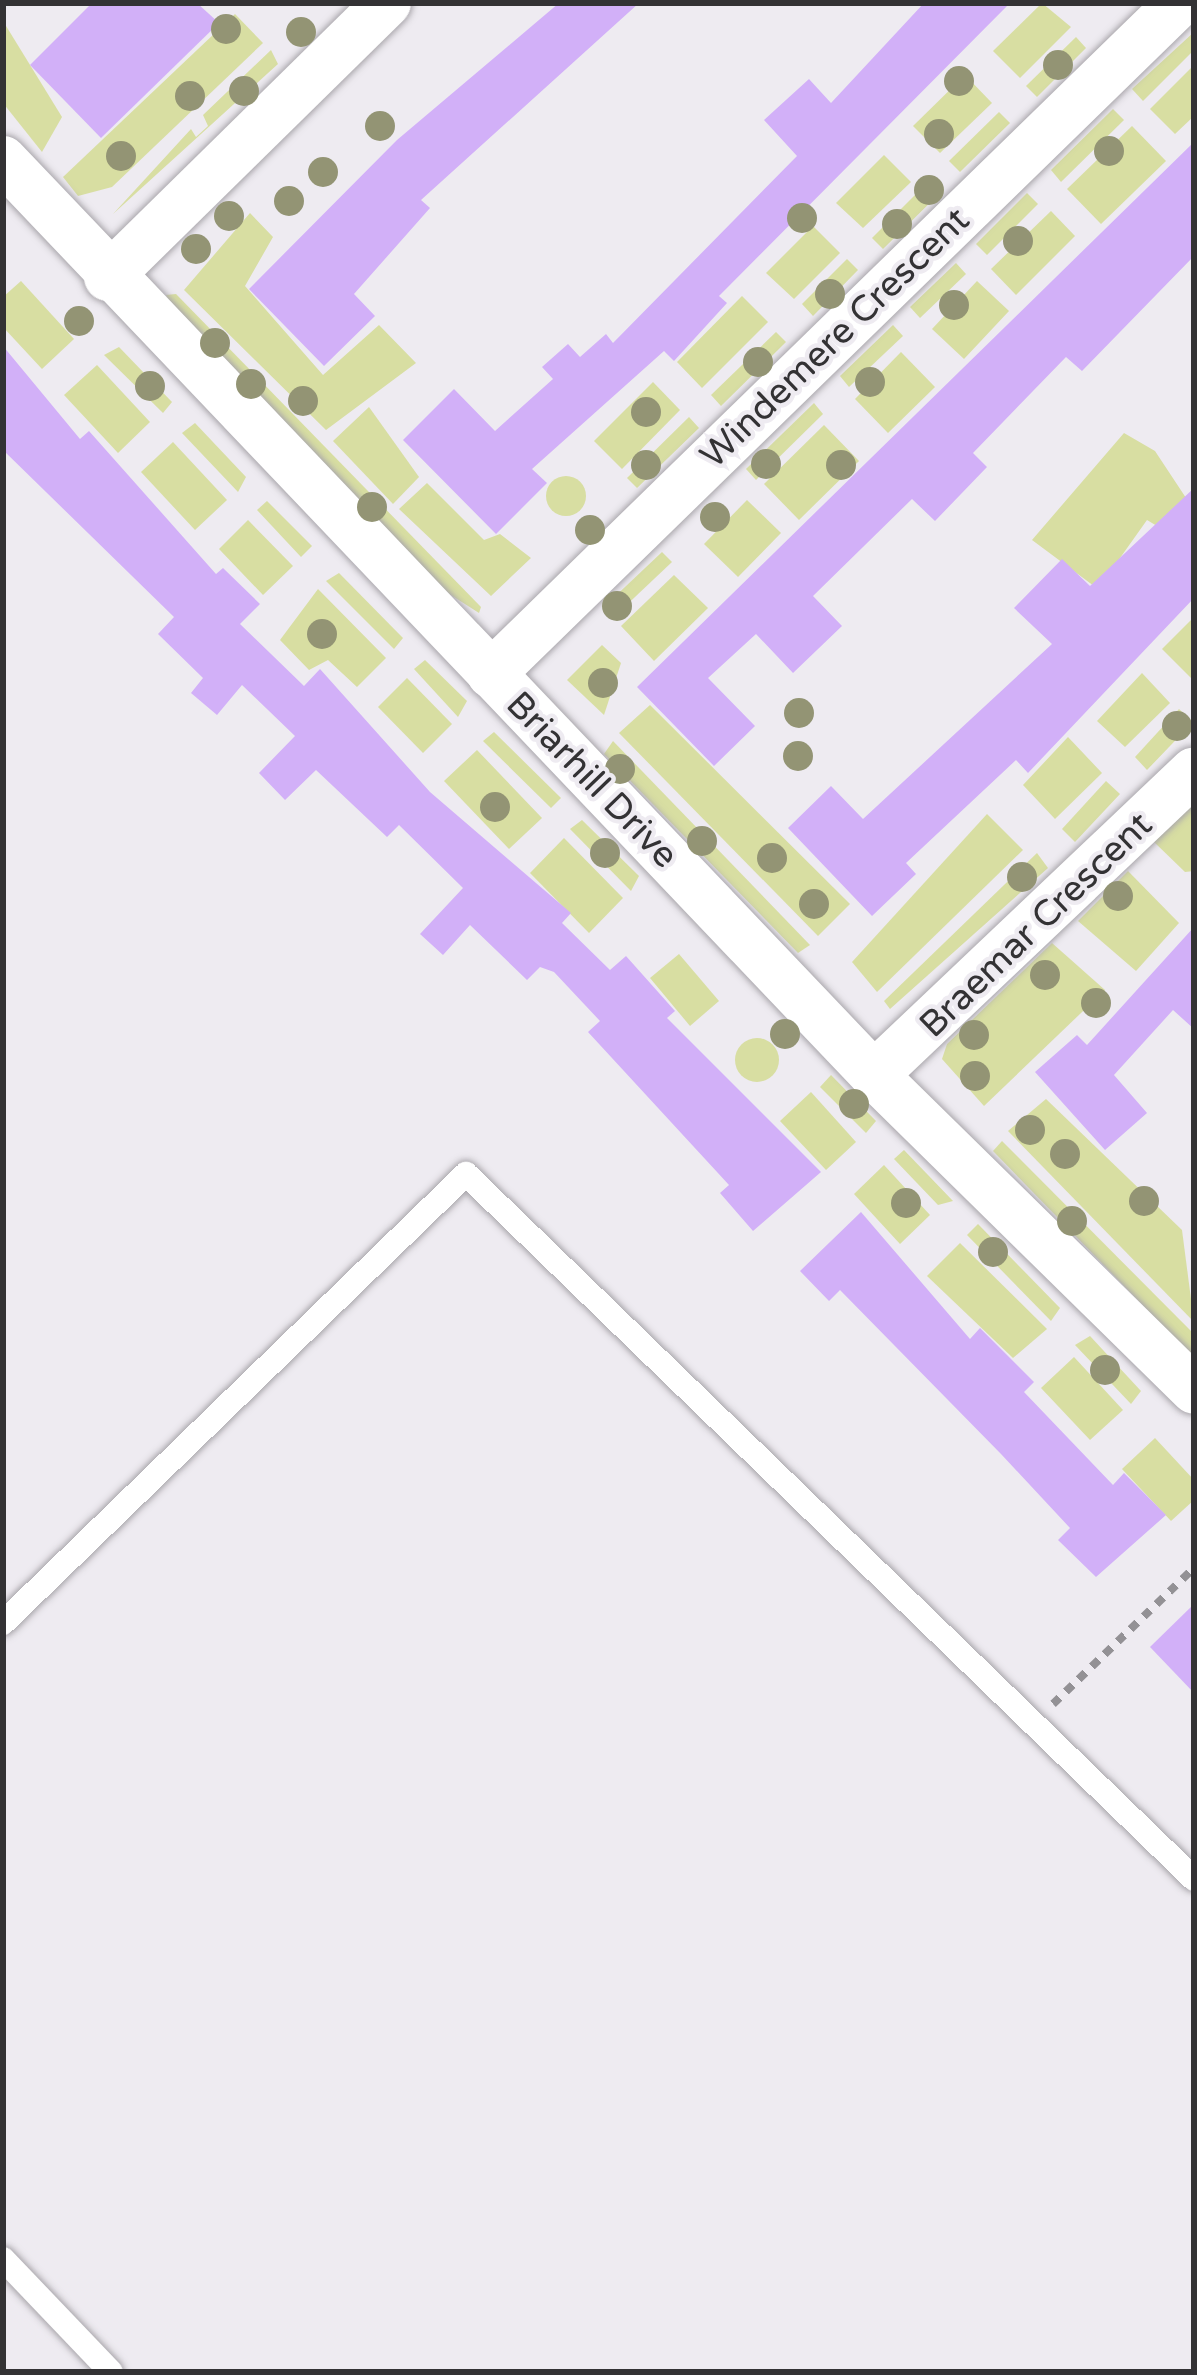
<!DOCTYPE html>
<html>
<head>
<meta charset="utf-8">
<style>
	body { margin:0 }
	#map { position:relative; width:1197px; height:2375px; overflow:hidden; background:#eeebf1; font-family:"Varela Round",sans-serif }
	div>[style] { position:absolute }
	.green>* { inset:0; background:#d8dea2 }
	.round { border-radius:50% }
	.building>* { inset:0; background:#d2b0f8 }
	.path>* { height:8px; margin-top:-4px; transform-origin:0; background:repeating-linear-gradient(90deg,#939195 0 9px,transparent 0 18px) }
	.roads { filter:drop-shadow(0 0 3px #aaa7ac) drop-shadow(0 0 3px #aaa7ac) }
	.service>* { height:24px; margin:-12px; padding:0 12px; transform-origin:12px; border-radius:12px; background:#fff }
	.minor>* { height:48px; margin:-24px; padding:0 24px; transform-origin:24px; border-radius:24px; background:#fff }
	.trees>* { width:30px; height:30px; margin:-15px; border-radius:50%; background:#939474 }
	span { translate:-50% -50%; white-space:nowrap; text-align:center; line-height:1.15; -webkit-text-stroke:9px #eeebf1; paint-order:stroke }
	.street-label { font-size:36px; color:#333234 }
	.frame { position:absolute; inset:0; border:6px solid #333234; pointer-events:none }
</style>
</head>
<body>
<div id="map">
	<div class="green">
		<i style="clip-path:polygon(1042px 3px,1071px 27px,1020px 78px,993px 51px)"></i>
		<i style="clip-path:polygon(235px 14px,263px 43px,112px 187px,78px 196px,63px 177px)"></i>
		<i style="clip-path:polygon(3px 21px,62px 117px,42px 152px,3px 103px)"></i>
		<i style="clip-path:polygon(1194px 32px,1194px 50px,1143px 101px,1132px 89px)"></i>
		<i style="clip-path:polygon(1076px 37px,1086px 48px,1037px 97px,1026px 86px)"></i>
		<i style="clip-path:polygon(271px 50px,278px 64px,113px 214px,191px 129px,196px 137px,208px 126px,203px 115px)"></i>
		<i style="clip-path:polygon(1194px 65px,1194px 116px,1175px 134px,1150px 109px)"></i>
		<i style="clip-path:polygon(965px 75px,992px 103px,940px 153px,913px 126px)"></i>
		<i style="clip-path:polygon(1113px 109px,1124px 120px,1061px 182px,1051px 170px)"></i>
		<i style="clip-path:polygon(999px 112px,1010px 123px,960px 172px,949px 161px)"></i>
		<i style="clip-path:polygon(1132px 126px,1166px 161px,1101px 224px,1067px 189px)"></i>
		<i style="clip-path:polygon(884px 155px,911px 182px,863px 228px,836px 203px)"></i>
		<i style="clip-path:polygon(930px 180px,942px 191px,883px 249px,872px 238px)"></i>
		<i style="clip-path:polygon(1027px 193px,1038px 204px,987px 255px,976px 244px)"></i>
		<i style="clip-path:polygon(1051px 211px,1075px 236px,1016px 295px,991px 269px)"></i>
		<i style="clip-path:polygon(250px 213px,273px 237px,245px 286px,323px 375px,379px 325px,416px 363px,326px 430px,184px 290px)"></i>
		<i style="clip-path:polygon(813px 226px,840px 253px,794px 299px,766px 273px)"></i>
		<i style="clip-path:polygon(847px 259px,858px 270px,813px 316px,802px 304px)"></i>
		<i style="clip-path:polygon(956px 263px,966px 274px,920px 318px,910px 307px)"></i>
		<i style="clip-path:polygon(21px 281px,74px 339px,42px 369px,3px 327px,3px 297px)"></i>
		<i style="clip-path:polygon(977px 281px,1009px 311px,964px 359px,932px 329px)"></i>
		<i style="clip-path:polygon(176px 294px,481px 607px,479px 613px,443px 590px,174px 313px,166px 295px)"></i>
		<i style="clip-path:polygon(742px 296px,768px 322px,702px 388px,677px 362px)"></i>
		<i style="clip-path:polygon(893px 325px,903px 336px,849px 387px,840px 376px)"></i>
		<i style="clip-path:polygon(776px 332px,786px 342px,721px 406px,711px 395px)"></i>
		<i style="clip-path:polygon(119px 347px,172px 402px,163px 413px,104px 355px)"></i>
		<i style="clip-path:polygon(901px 352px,935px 387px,888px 433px,855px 399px)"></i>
		<i style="clip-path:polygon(97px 365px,150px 422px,118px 453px,64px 395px)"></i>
		<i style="clip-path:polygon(653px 382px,680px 410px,622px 469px,594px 441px)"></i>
		<i style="clip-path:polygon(814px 403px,823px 414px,756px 480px,746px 469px)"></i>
		<i style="clip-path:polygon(369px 407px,419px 477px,393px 504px,333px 441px)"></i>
		<i style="clip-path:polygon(689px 417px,699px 428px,637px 488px,627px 478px)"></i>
		<i style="clip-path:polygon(195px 423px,246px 477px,238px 492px,182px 433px)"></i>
		<i style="clip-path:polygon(824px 425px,859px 461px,799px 520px,764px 484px)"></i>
		<i style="clip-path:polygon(1124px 433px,1155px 451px,1194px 510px,1162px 529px,1147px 520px,1098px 589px,1032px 540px)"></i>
		<i style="clip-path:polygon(173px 442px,227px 500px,195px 530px,141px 472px)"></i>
		<i class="round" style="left:546px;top:476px;width:40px;height:40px"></i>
		<i style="clip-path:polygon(427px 483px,484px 540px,500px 534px,531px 558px,491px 596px,399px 509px)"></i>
		<i style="clip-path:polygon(747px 500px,781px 533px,738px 577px,704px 544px)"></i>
		<i style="clip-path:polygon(267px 501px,312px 546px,301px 557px,257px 510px)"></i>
		<i style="clip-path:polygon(248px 520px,293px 566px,263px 595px,219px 549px)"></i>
		<i style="clip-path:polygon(662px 552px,672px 562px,617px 614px,607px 604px)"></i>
		<i style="clip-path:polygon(339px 573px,403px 638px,394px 649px,326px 581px)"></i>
		<i style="clip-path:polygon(674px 575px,708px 608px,654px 661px,621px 626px)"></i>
		<i style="clip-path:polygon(318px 589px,386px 658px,357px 687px,328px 660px,309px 670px,280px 640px)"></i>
		<i style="clip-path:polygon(1194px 617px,1194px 681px,1162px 649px)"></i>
		<i style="clip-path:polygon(602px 645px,621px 663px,604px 715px,567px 680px)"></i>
		<i style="clip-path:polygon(425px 660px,467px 701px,458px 717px,414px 669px)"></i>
		<i style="clip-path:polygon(1142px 673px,1170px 703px,1125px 747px,1097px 721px)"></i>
		<i style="clip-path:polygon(407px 678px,452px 724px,423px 753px,378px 707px)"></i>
		<i style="clip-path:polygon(650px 705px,850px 904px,818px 936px,619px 733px)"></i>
		<i style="clip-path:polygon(1179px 709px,1193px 722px,1147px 770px,1135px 757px)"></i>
		<i style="clip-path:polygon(494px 732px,561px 798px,551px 808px,483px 741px)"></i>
		<i style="clip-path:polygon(1068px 737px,1102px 773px,1055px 819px,1023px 785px)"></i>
		<i style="clip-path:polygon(613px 741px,810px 945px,798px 953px,604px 754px)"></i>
		<i style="clip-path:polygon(477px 750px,542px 818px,509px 849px,444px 781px)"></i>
		<i style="clip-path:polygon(1106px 781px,1120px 794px,1075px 842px,1062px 829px)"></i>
		<i style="clip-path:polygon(1194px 801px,1194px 871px,1185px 872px,1153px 841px)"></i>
		<i style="clip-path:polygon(987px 814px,1023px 850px,877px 992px,852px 962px)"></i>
		<i style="clip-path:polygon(582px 820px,639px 876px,631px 891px,570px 829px)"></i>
		<i style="clip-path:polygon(564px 838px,623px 898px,589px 933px,530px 873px)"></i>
		<i style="clip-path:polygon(1037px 853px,1048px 868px,890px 1009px,884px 1001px)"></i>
		<i style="clip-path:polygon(1128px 871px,1179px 923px,1136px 971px,1078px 921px)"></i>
		<i style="clip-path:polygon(1052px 943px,1105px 990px,984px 1106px,942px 1059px,947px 1044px)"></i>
		<i style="clip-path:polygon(679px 954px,719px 1001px,690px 1026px,650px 978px)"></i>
		<i class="round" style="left:735px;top:1038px;width:44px;height:44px"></i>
		<i style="clip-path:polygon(831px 1075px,876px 1121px,866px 1133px,820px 1087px)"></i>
		<i style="clip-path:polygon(811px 1092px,856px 1142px,826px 1170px,780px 1121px)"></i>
		<i style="clip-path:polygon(1046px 1099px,1182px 1230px,1194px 1322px,1008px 1131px)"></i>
		<i style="clip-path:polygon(1002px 1141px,1194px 1334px,1194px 1358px,993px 1151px)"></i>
		<i style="clip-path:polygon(904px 1150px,953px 1201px,938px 1205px,894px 1159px)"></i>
		<i style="clip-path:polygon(884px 1165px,930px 1215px,900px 1244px,854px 1194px)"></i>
		<i style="clip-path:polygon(978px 1224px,1060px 1308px,1051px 1321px,967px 1235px)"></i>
		<i style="clip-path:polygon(960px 1243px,1047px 1329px,1013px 1358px,927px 1276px)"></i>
		<i style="clip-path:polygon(1090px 1336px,1141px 1391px,1131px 1404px,1075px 1345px)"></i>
		<i style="clip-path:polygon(1074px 1357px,1123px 1410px,1090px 1440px,1041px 1388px)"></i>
		<i style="clip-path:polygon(1155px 1438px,1194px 1480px,1194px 1500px,1171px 1521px,1122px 1469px)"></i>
	</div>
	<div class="building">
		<i style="clip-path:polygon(92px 3px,197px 3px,219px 23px,101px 138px,30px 65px)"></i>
		<i style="clip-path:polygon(559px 3px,639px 3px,421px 200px,430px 208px,354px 294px,375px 316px,324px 366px,249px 289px,397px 140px)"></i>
		<i style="clip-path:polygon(924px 3px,1010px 3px,719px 296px,727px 303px,674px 361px,664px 351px,532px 469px,547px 483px,496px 534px,403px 440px,454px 389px,495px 431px,553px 379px,542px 367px,568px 344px,580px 357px,606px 334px,613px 343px,797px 156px,764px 120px,809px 79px,831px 103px)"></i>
		<i style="clip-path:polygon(1194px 142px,1194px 256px,1082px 371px,1066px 357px,973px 453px,987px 467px,935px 521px,912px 499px,813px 596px,842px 626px,793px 673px,756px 634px,708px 678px,755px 726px,714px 766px,637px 687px)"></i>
		<i style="clip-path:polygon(3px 346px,80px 439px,89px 431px,216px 574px,223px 568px,260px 604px,240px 624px,304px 686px,320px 669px,430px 792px,571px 913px,562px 923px,610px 970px,626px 956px,675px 1011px,667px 1018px,821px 1172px,753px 1231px,720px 1193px,729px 1185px,588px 1032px,600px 1021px,554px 972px,540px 967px,527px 980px,470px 925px,443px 955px,420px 934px,463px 888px,399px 825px,387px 837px,316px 770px,285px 800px,259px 773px,295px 736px,242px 685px,217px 715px,191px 693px,203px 678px,158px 634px,174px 617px,3px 450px)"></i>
		<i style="clip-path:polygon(1194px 488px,1194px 598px,1028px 773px,1016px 760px,906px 863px,916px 874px,872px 916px,788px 828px,831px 786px,863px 819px,1052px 644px,1014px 608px,1062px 559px,1090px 586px)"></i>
		<i style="clip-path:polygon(1194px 927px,1194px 1029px,1173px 1010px,1114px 1075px,1147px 1113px,1105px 1150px,1035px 1072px,1077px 1035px,1087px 1045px)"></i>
		<i style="clip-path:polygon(861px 1212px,970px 1339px,980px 1328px,1034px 1382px,1024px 1392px,1113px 1485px,1124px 1473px,1166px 1515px,1096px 1577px,1058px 1540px,1070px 1528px,1001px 1454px,840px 1290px,829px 1301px,800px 1271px)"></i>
		<i style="clip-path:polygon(1194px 1604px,1194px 1693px,1150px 1647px)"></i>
	</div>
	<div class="path">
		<i style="left:1053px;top:1704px;width:196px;rotate:-44deg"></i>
	</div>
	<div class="roads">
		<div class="service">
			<i style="left:3px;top:1623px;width:645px;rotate:-44.12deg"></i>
			<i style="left:466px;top:1174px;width:1013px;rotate:44.08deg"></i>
			<i style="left:3px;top:2259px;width:156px;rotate:46.3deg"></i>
		</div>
		<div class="minor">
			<i style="left:3px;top:160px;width:1263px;rotate:46.41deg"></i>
			<i style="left:874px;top:1075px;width:449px;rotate:44.5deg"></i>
			<i style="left:108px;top:277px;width:391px;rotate:-44.5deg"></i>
			<i style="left:491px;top:674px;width:961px;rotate:-44.28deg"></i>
			<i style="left:874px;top:1075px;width:441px;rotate:-43.5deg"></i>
		</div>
	</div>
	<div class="trees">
		<i style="left:226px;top:29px"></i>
		<i style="left:301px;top:32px"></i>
		<i style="left:1058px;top:65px"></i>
		<i style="left:959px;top:81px"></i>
		<i style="left:244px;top:91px"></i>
		<i style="left:190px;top:96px"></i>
		<i style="left:380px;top:126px"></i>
		<i style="left:939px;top:134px"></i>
		<i style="left:1109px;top:151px"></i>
		<i style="left:121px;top:156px"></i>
		<i style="left:323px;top:172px"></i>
		<i style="left:929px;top:190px"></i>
		<i style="left:289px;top:201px"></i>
		<i style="left:229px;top:216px"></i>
		<i style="left:802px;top:218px"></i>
		<i style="left:897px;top:224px"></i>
		<i style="left:1018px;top:241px"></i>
		<i style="left:196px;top:249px"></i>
		<i style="left:830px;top:294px"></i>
		<i style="left:954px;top:305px"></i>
		<i style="left:79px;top:321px"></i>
		<i style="left:215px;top:343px"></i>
		<i style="left:758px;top:362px"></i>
		<i style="left:870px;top:382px"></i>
		<i style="left:251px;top:384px"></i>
		<i style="left:150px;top:386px"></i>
		<i style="left:303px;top:401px"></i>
		<i style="left:646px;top:412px"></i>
		<i style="left:766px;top:464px"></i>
		<i style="left:646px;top:465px"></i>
		<i style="left:841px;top:465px"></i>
		<i style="left:372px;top:507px"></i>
		<i style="left:715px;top:517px"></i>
		<i style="left:590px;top:530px"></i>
		<i style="left:617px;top:606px"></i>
		<i style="left:322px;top:634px"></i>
		<i style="left:603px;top:683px"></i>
		<i style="left:799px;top:713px"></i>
		<i style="left:1177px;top:726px"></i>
		<i style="left:798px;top:756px"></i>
		<i style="left:620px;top:769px"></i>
		<i style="left:495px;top:807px"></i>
		<i style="left:702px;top:841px"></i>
		<i style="left:605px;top:853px"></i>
		<i style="left:772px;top:858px"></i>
		<i style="left:1022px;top:877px"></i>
		<i style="left:1118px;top:896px"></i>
		<i style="left:814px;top:904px"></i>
		<i style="left:1045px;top:975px"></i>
		<i style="left:1096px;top:1003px"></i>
		<i style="left:785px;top:1034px"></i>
		<i style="left:974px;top:1035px"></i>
		<i style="left:975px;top:1076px"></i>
		<i style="left:854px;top:1104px"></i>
		<i style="left:1030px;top:1130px"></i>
		<i style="left:1065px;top:1154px"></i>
		<i style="left:1144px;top:1201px"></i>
		<i style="left:906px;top:1203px"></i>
		<i style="left:1072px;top:1221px"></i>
		<i style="left:993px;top:1252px"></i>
		<i style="left:1105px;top:1370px"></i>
	</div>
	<div class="street-label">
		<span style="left:835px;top:338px;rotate:-44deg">Windemere Crescent</span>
		<span style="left:592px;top:780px;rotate:46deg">Briarhill Drive</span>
		<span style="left:1036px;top:925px;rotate:-44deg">Braemar Crescent</span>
	</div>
	<div class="frame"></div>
</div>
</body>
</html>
